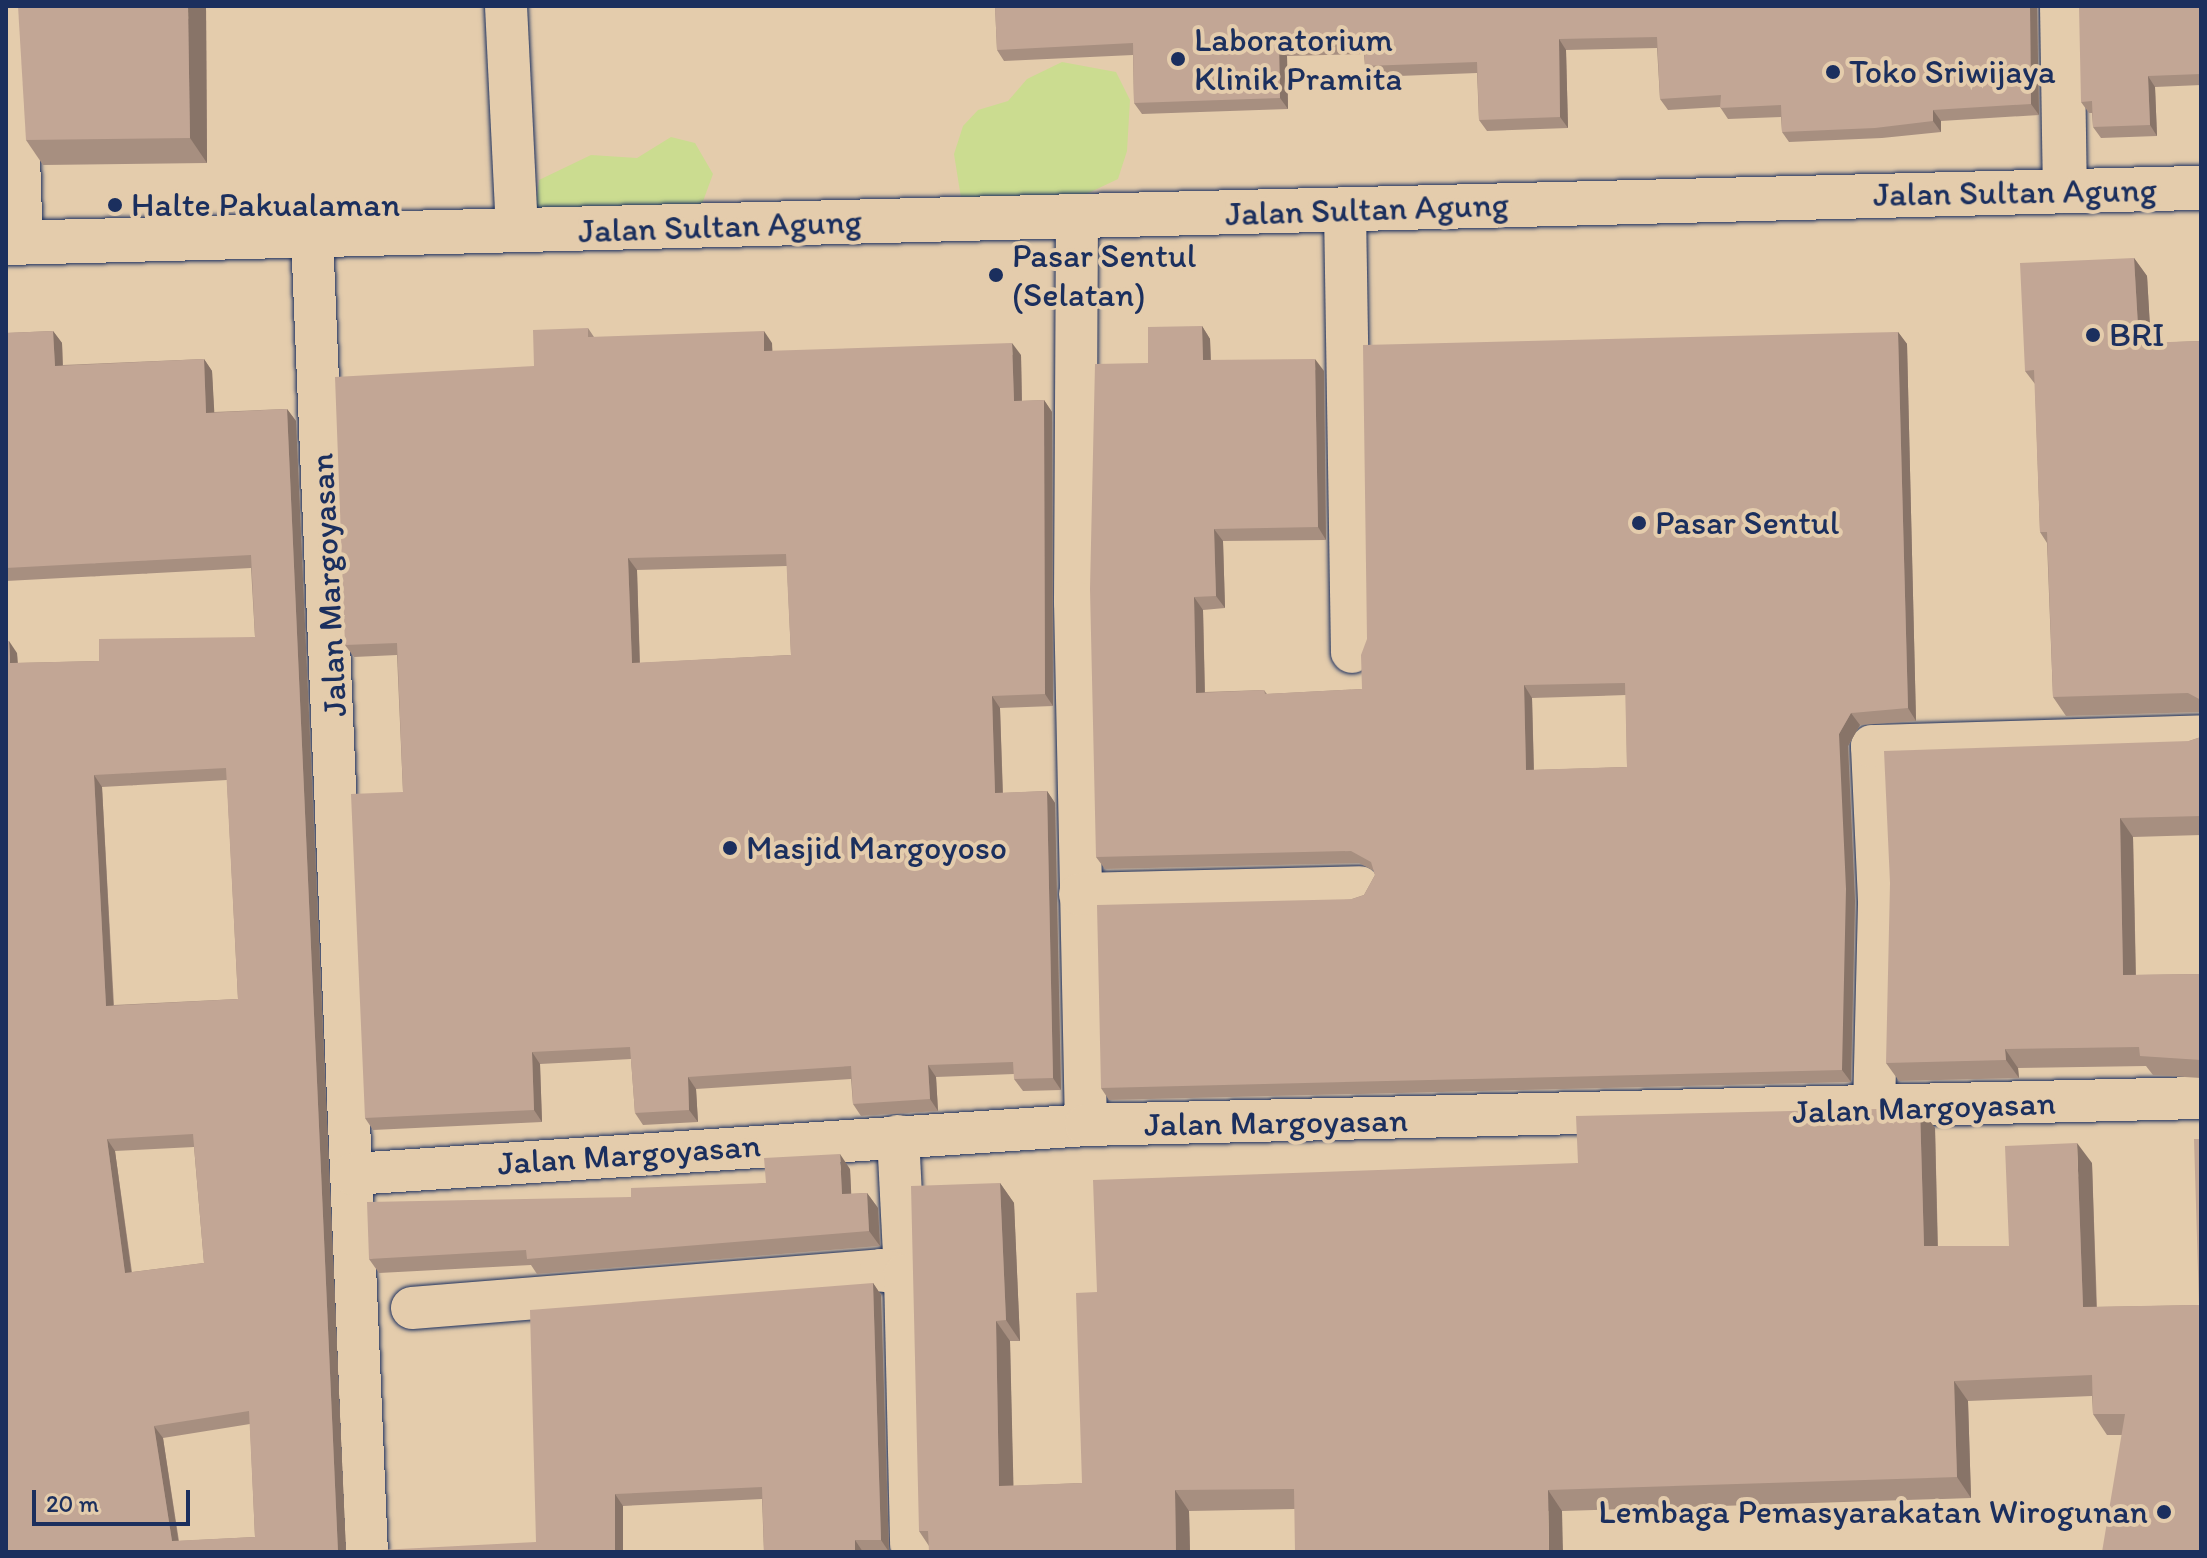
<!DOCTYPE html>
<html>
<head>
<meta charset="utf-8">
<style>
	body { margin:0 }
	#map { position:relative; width:2207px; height:1558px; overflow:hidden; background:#e4ccac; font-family:Itim,sans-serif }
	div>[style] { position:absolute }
	.green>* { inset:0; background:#cbdc90 }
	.roads { filter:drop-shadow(0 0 2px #1b2f5e) drop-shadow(0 0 2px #1b2f5e) }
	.street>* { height:42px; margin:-21px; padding:0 21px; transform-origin:21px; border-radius:21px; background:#e4ccac }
	.secondary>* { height:44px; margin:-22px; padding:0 22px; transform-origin:22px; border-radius:22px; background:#e4ccac }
	.primary>* { height:44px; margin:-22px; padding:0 22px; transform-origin:22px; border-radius:22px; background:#e4ccac }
	.wall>* { inset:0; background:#a78f80 }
	.shaded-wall>* { inset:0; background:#887468 }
	.building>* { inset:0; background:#c2a695 }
	.dots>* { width:22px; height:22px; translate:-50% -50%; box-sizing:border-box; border:4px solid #e4ccac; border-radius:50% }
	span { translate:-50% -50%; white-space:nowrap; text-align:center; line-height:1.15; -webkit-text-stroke:8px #e4ccac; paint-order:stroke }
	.poi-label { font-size:34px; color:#1b2f5e }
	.left { translate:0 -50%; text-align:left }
	.right { translate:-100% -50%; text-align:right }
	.street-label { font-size:34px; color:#1b2f5e }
	.frame { position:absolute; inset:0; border:8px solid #1b2f5e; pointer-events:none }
	.scale { position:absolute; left:32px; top:1490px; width:158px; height:36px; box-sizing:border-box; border:4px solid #1b2f5e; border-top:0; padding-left:10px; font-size:24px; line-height:28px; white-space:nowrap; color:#1b2f5e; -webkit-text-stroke:6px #e4ccac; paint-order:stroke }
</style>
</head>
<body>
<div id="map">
	<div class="green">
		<i style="clip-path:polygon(1062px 62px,1116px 72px,1130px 100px,1127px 151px,1118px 179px,1078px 198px,961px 198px,954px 154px,963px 126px,978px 110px,1008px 101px,1027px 79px)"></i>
		<i style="clip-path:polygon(671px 137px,695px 143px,713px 174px,702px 204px,534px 220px,539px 180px,591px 155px,637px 158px)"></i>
	</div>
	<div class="roads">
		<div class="street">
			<i style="left:14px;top:6px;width:236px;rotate:88.1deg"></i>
			<i style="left:506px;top:6px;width:225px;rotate:87.2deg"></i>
			<i style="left:1345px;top:209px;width:443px;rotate:89.1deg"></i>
			<i style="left:1077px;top:216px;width:386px;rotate:90.3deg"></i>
			<i style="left:1075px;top:602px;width:523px;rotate:88.8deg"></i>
			<i style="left:312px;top:236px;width:1317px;rotate:87.61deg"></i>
			<i style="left:1080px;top:894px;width:280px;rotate:-1.4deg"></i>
			<i style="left:1874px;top:1109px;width:208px;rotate:-88.6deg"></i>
			<i style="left:1879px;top:901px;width:155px;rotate:-92.6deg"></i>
			<i style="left:1872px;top:746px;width:329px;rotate:-1.7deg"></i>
			<i style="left:898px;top:1136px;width:139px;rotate:87.1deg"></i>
			<i style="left:353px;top:1174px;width:735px;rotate:-3.82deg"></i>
			<i style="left:1086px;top:1125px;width:1115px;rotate:-1.39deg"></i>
			<i style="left:412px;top:1308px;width:471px;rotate:-4.6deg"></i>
			<i style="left:881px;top:1270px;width:25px;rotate:12deg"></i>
			<i style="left:905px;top:1275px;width:269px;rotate:88.7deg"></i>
		</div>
		<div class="secondary">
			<i style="left:2062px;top:6px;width:185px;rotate:89.1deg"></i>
		</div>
		<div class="primary">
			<i style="left:6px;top:243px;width:2196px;rotate:-1.44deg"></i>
		</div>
	</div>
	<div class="wall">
		<i style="clip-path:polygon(206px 6px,207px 163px,43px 165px,26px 140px)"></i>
		<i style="clip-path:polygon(995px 6px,2037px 6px,2039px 115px,1941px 121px,1941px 132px,1882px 138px,1789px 142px,1782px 132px,1781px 117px,1728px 119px,1720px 107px,1668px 110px,1660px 99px,1657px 48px,1566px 50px,1568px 128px,1487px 131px,1479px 120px,1477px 73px,1372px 77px,1365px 66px,1364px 54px,1287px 56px,1288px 109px,1142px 114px,1134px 103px,1133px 55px,1004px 61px,997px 50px)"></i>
		<i style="clip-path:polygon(2201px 6px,2201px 85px,2155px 87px,2157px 136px,2101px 138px,2093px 127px,2092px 113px,2089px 113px,2081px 102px)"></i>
		<i style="clip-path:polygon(2134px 258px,2147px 276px,2151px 343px,2201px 341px,2201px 712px,2066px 716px,2053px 697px,2047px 543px,2040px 532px,2035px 384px,2025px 371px)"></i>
		<i style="clip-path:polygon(evenodd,1202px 326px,1210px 339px,1211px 360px,1324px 371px,1326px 540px,1223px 541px,1225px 608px,1203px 610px,1205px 692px,1264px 690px,1267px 694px,1362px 689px,1898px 332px,1907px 344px,1916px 721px,1860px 725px,1848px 746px,1855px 901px,1851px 1082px,1109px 1100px,1101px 1088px,1352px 899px,1364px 895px,1375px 875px,1374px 871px,1359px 863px,1105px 869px,1096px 857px,1148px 363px,1202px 326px,1626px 695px,1627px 767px,1534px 770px,1532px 698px,1626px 695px)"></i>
		<i style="clip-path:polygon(evenodd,588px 328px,594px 337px,772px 343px,772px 351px,1021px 355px,1022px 401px,1044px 400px,1052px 412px,1053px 706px,1000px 708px,1003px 793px,1047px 791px,1055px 803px,1061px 1090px,1023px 1091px,1014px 1079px,1014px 1074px,936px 1077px,938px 1111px,861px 1116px,853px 1104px,851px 1079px,696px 1089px,698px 1122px,643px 1125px,635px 1113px,631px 1059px,540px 1064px,542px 1122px,373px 1130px,365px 1118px,403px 792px,397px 655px,354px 657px,345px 645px,534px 366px,588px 328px,787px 566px,791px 655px,640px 663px,637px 570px,787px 566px)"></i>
		<i style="clip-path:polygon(evenodd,53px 331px,62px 343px,63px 365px,204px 359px,212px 371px,214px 412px,287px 409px,296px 421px,346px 1552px,6px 1552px,17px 653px,18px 663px,99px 661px,255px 637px,251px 568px,6px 581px,6px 333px,53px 331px,227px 780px,238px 999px,114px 1005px,102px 787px,227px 780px,53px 331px,194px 1147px,204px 1263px,132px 1272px,115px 1151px,194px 1147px,53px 331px,250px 1424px,255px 1537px,179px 1541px,163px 1438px,250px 1424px)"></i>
		<i style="clip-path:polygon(2201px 737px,2201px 835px,2133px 837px,2136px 975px,2201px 974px,2201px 1078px,2153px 1075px,2146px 1066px,2018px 1068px,2019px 1078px,1899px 1081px,1886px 1063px,2189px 741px)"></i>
		<i style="clip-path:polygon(1920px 1108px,1935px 1128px,1938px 1246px,2009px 1246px,2092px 1163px,2097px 1307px,2199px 1305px,2201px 1139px,2201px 1552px,2122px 1435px,2107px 1435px,2093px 1414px,2092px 1396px,1968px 1401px,1971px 1498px,1562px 1511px,1295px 1509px,1189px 1511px,1190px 1552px,929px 1552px,929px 1546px,919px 1531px,1000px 1183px,1014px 1203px,1020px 1341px,1010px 1341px,1013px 1486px,1082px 1483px,1097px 1292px,1578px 1163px)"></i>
		<i style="clip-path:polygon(850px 1169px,851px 1194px,867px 1193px,878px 1208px,880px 1246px,537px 1274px,531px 1265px,379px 1273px,369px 1259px,631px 1197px,766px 1183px)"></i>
		<i style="clip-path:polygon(873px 1283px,881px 1295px,889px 1552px,764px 1552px,762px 1499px,623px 1506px,536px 1542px)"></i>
	</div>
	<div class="shaded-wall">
		<i style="clip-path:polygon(188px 6px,206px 6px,207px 163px,190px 138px)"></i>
		<i style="clip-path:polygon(2030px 6px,2037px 6px,2039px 115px,2031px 104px)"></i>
		<i style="clip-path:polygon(1559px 39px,1566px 50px,1568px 128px,1560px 117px)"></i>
		<i style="clip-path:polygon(1279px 45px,1287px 56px,1288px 109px,1280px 98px)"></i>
		<i style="clip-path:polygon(2148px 76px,2155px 87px,2157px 136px,2150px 125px)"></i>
		<i style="clip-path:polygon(1933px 110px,1941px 121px,1941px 132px,1933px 121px)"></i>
		<i style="clip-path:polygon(2134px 258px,2147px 276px,2152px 362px,2139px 343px)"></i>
		<i style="clip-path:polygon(1202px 326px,1210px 339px,1211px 373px,1203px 360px)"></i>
		<i style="clip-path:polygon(53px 331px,62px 343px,63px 378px,55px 366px)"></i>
		<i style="clip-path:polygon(764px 331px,772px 343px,773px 363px,764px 351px)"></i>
		<i style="clip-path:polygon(1898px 332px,1907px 344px,1916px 721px,1908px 708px)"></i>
		<i style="clip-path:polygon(1012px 343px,1021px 355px,1022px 413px,1014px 401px)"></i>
		<i style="clip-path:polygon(204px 359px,212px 371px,215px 425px,206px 413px)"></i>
		<i style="clip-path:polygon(1315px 359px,1324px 371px,1326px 540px,1318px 527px)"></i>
		<i style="clip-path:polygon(1044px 400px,1052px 412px,1053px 706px,1045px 694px)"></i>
		<i style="clip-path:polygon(287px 409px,296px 421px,346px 1552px,338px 1552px)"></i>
		<i style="clip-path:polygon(1214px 529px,1223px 541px,1225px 608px,1216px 596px)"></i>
		<i style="clip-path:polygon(628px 558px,637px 570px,640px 675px,632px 663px)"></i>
		<i style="clip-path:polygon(1194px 597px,1203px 610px,1205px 705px,1196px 693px)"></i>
		<i style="clip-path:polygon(9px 641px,17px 653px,18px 675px,10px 663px)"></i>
		<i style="clip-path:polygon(1524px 685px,1532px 698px,1534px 782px,1526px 770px)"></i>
		<i style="clip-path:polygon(992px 696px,1000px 708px,1003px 805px,995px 793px)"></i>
		<i style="clip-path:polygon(1851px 713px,1860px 725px,1848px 746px,1855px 901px,1851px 1082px,1842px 1070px,1839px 734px)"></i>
		<i style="clip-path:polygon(94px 775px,102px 787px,114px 1018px,106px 1006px)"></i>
		<i style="clip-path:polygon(1047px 791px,1055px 803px,1061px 1090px,1053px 1078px)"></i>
		<i style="clip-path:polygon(2120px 818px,2133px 837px,2136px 994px,2123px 975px)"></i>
		<i style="clip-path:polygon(2005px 1049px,2018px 1068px,2019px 1078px,2006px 1060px)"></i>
		<i style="clip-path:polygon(532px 1052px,540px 1064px,542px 1122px,534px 1110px)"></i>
		<i style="clip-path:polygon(928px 1065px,936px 1077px,938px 1111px,930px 1099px)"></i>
		<i style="clip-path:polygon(688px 1077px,696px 1089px,698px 1122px,689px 1110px)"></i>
		<i style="clip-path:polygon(1920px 1108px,1935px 1128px,1938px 1267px,1924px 1246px)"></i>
		<i style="clip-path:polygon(107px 1139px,115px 1151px,133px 1285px,125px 1273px)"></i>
		<i style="clip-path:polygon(2077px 1143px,2092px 1163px,2097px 1328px,2083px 1307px)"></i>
		<i style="clip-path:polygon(840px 1154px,850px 1169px,852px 1209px,842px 1194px)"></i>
		<i style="clip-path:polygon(1000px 1183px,1014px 1203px,1020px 1341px,1006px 1320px)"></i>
		<i style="clip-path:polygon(867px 1193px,878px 1208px,880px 1246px,869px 1231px)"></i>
		<i style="clip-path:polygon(873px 1283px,881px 1295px,889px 1552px,881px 1540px)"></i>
		<i style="clip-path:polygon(996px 1321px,1010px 1341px,1014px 1507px,999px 1486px)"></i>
		<i style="clip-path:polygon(1954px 1381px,1968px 1401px,1971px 1498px,1957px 1477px)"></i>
		<i style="clip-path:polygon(154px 1426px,163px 1438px,180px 1552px,172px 1541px)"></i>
		<i style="clip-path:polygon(1175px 1490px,1189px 1511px,1190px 1552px,1176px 1552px)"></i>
		<i style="clip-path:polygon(1548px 1490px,1562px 1511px,1563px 1552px,1549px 1552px)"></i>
		<i style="clip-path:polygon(615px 1494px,623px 1506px,623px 1552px,615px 1552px)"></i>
		<i style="clip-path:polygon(855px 1540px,863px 1552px,855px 1552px)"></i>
	</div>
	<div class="building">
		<i style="clip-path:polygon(18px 6px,188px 6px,190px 138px,26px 140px)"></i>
		<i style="clip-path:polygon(995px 6px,2030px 6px,2031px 104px,1933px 110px,1933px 121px,1875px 128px,1782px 132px,1781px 105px,1720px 108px,1721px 95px,1660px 99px,1657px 37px,1559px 39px,1560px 117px,1479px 120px,1477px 62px,1365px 66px,1364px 43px,1279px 45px,1280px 98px,1134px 103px,1133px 43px,997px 50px)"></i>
		<i style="clip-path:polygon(2079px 6px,2201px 6px,2201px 74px,2148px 76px,2150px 125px,2093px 127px,2092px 101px,2081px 102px)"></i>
		<i style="clip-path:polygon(2134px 258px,2139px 343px,2201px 341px,2201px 700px,2188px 693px,2053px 697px,2047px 532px,2040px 532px,2034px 370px,2025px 371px,2020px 263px)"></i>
		<i style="clip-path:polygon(evenodd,1202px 326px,1203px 360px,1315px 359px,1318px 527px,1214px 529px,1216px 596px,1194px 597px,1196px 693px,1264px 690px,1265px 694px,1362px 689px,1361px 655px,1367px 639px,1363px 345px,1898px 332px,1908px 708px,1851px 713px,1839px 734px,1846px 889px,1842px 1070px,1101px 1088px,1097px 905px,1352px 899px,1364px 895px,1375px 875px,1371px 862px,1351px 851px,1096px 857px,1090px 589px,1095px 364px,1148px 363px,1148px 327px,1202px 326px,1625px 683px,1627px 767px,1526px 770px,1524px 685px,1625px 683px)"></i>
		<i style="clip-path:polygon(evenodd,588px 328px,588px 337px,764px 331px,764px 351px,1012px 343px,1014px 401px,1044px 400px,1045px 694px,992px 696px,995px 793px,1047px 791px,1053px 1078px,1014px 1079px,1013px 1062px,928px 1065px,930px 1099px,853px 1104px,851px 1066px,688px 1077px,689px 1110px,635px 1113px,630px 1047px,532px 1052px,534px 1110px,365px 1118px,351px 794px,403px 792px,397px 643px,345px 645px,335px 377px,534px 366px,533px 330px,588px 328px,786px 554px,791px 655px,632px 663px,628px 558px,786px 554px)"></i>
		<i style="clip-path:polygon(evenodd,53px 331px,55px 366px,204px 359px,206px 413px,287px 409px,338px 1552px,6px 1552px,6px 641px,9px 641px,10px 663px,99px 661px,99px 639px,255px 637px,251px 555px,6px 568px,6px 333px,53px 331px,226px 768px,238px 999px,106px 1006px,94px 775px,226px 768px,53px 331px,193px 1134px,204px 1263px,125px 1273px,107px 1139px,193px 1134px,53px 331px,249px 1411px,255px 1537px,172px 1541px,154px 1426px,249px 1411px)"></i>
		<i style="clip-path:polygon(2201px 737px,2201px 816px,2120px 818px,2123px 975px,2201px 974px,2201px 1060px,2140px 1056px,2139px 1047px,2005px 1049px,2006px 1060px,1886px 1063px,1890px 883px,1884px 751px,2189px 741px)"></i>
		<i style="clip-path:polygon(1920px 1108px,1924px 1246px,2009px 1246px,2005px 1146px,2077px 1143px,2083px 1307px,2199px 1305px,2194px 1139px,2201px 1139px,2201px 1552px,2102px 1552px,2125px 1414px,2093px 1414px,2092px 1375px,1954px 1381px,1957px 1477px,1548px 1490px,1549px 1552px,1295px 1552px,1294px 1489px,1175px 1490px,1176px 1552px,929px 1552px,928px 1531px,919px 1531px,911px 1186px,1000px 1183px,1006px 1320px,996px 1321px,999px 1486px,1082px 1483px,1076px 1293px,1097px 1292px,1093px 1180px,1578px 1163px,1576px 1116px)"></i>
		<i style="clip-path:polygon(840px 1154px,842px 1194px,867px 1193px,869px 1231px,527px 1259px,526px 1250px,369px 1259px,367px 1202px,631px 1197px,631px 1188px,766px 1183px,764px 1158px)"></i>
		<i style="clip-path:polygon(873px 1283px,881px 1540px,855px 1540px,855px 1552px,764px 1552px,762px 1487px,615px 1494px,615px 1552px,377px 1552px,380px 1550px,536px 1542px,530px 1310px)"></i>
	</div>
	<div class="dots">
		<i style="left:1178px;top:59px;background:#1b2f5e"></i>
		<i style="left:1833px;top:72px;background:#1b2f5e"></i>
		<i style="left:115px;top:205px;background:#1b2f5e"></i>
		<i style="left:996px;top:275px;background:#1b2f5e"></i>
		<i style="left:2093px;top:335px;background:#1b2f5e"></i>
		<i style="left:1639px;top:523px;background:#1b2f5e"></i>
		<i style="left:730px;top:848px;background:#1b2f5e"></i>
		<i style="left:2164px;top:1512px;background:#1b2f5e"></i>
	</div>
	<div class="poi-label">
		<span class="left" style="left:1194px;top:59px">Laboratorium<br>Klinik Pramita</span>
		<span class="left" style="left:1849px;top:72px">Toko Sriwijaya</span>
		<span class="left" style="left:131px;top:205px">Halte Pakualaman</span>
		<span class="left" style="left:1012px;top:275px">Pasar Sentul<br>(Selatan)</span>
		<span class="left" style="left:2109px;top:335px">BRI</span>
		<span class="left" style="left:1655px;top:523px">Pasar Sentul</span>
		<span class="left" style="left:746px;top:848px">Masjid Margoyoso</span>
		<span class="right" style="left:2148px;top:1512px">Lembaga Pemasyarakatan Wirogunan</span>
	</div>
	<div class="street-label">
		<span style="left:2015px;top:192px;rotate:-1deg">Jalan Sultan Agung</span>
		<span style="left:1367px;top:209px;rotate:-2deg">Jalan Sultan Agung</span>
		<span style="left:720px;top:226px;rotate:-2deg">Jalan Sultan Agung</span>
		<span style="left:328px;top:585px;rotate:-93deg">Jalan Margoyasan</span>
		<span style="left:1924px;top:1107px;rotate:-2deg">Jalan Margoyasan</span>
		<span style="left:1276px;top:1122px;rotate:-1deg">Jalan Margoyasan</span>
		<span style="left:629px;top:1154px;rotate:-4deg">Jalan Margoyasan</span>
	</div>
	<div class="frame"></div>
	<div class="scale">20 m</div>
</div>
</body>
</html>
